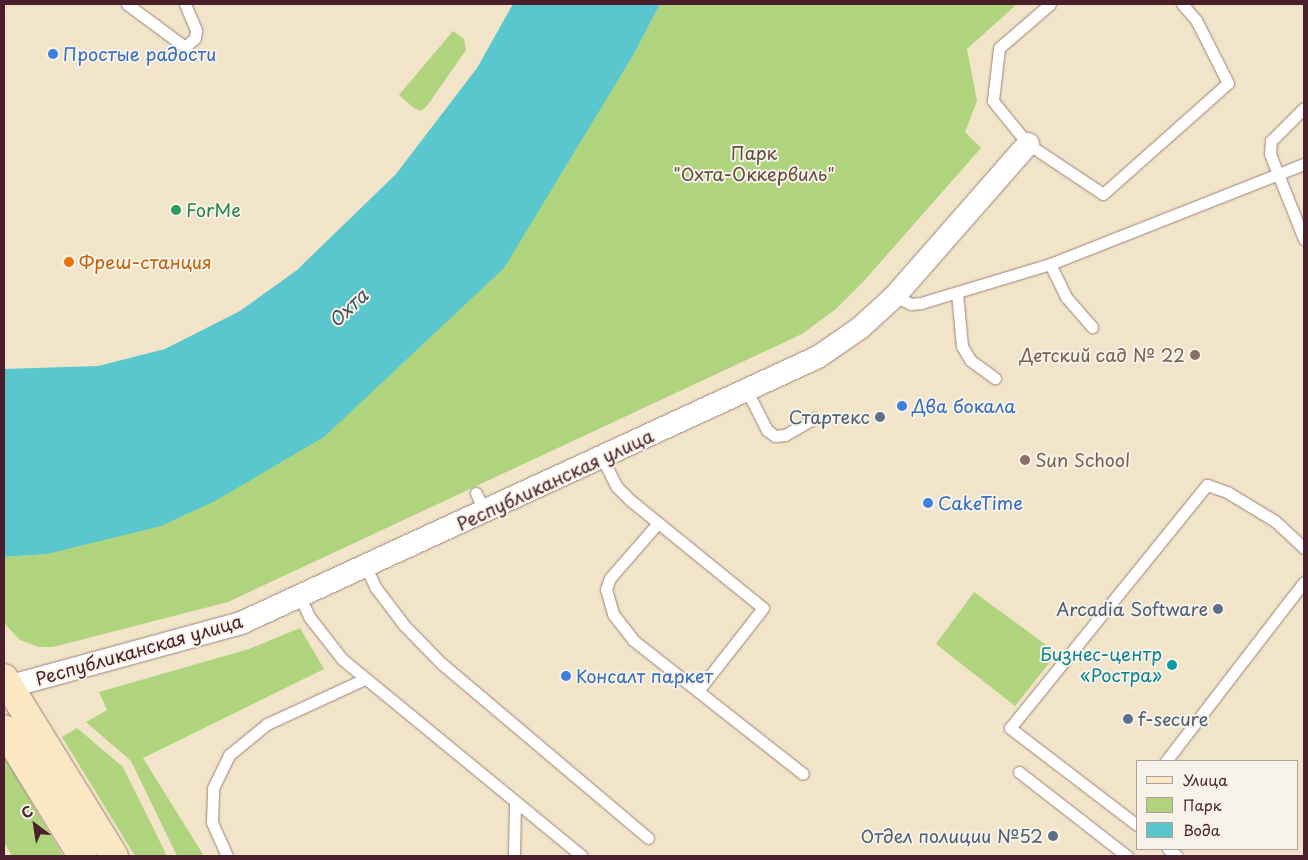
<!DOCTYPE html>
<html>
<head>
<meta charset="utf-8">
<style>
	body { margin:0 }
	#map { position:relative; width:1308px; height:860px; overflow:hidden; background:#f1e4c9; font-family:"Playpen Sans",sans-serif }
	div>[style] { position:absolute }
	.green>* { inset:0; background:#b0d47e }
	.water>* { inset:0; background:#59c7cd }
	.roads { filter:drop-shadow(0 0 1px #9e827a) drop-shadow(0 0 1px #9e827a) }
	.lane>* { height:11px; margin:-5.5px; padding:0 5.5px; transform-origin:5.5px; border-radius:5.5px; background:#fff }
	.street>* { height:22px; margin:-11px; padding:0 11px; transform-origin:11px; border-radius:11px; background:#fff }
	.secondary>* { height:28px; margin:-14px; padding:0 14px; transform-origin:14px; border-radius:14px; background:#fae7c3 }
	.dots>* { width:14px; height:14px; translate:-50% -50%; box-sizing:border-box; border:2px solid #f7f3e8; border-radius:50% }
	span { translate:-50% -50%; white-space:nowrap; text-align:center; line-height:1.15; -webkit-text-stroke:4px #f7f3e8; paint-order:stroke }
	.shop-label { font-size:18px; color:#366cbe }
	.left { translate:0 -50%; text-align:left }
	.park-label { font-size:18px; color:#644c40 }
	.leisure-label { font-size:18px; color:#27864d }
	.food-label { font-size:18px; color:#c56008 }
	.education-label { font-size:18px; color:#785e54 }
	.right { translate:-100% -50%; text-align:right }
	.service-label { font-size:18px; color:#4e5e75 }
	.street-label { font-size:18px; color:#4a1f2b }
	.culture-label { font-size:18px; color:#0d838f }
	.water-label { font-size:19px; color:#4e515c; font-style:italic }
	.frame { position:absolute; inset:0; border:5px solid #4a1f2b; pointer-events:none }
	.legend { position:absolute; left:1136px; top:760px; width:162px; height:90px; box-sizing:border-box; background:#f7f3e8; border:1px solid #b29e9c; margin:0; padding:6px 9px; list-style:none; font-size:15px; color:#4a1f2b }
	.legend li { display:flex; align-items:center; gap:10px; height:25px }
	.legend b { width:25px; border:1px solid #b29e9c }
	.north { position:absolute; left:10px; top:800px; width:50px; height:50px; -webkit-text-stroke:4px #f7f3e8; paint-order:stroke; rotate:329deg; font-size:14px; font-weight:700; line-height:20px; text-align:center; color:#4a1f2b }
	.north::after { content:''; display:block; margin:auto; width:18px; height:22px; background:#4a1f2b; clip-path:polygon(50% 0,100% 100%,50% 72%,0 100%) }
</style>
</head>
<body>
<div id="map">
	<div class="green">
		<i style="clip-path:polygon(660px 4px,1017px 4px,967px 49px,977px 101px,965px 132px,981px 148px,863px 282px,836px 309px,802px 334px,228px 602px,53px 647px,39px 647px,20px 640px,4px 623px,4px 557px,47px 554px,635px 52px)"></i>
		<i style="clip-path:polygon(453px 31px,464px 39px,466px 50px,427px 106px,421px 111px,414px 108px,399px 95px)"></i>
		<i style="clip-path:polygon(974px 592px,1057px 653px,1015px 706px,936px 644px)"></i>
		<i style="clip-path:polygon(300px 628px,324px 669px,143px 758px,204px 856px,177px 856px,131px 761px,86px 722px,107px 710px,99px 692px,249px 649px)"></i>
		<i style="clip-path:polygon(77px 728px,123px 767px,167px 856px,135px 856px,62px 737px)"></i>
		<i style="clip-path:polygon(4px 756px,63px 856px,12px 856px,4px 842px)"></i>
	</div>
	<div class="water">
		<i style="clip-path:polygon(513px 4px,660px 4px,635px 52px,504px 268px,324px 437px,215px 501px,161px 526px,47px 554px,4px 557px,4px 369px,98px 366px,165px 349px,240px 311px,297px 270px,396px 174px,477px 68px)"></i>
	</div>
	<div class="roads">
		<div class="lane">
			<i style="left:127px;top:4px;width:72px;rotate:36.6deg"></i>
			<i style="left:185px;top:47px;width:13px;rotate:-42deg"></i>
			<i style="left:195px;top:38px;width:8px;rotate:-83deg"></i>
			<i style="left:196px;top:30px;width:28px;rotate:-113deg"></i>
			<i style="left:1050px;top:4px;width:67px;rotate:139.2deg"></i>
			<i style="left:999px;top:48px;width:53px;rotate:96.5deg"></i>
			<i style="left:993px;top:101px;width:55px;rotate:50.9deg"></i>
			<i style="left:1028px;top:144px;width:90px;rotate:33.7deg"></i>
			<i style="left:1103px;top:194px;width:167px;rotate:-41.6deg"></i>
			<i style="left:1228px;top:83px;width:71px;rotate:-116.9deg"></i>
			<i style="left:1196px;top:20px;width:21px;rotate:-131deg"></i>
			<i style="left:1304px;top:108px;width:47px;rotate:135deg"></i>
			<i style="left:1271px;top:141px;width:13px;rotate:94deg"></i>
			<i style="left:1270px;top:154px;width:92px;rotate:68.2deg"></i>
			<i style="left:1050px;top:264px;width:37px;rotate:64deg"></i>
			<i style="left:1066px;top:297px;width:40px;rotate:49deg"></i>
			<i style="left:957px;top:293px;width:53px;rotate:84.6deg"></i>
			<i style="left:962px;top:346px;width:16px;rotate:60deg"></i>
			<i style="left:970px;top:360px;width:31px;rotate:36deg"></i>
			<i style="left:895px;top:296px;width:18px;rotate:27deg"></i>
			<i style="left:911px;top:304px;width:10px;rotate:-6deg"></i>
			<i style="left:921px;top:303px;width:135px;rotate:-16.8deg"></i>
			<i style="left:1050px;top:264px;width:273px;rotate:-21.5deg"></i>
			<i style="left:747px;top:391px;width:44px;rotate:62.9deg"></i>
			<i style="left:767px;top:430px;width:10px;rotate:37deg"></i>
			<i style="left:775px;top:436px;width:10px;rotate:-6deg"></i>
			<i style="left:785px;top:435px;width:34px;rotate:-30deg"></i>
			<i style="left:602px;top:458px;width:31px;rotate:63deg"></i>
			<i style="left:616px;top:486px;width:20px;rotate:45deg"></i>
			<i style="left:630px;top:500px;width:171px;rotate:39.1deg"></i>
			<i style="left:763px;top:608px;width:105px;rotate:128.1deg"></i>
			<i style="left:476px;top:493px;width:21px;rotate:65deg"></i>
			<i style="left:658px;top:523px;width:73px;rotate:131.1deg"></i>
			<i style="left:610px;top:578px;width:12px;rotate:110deg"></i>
			<i style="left:606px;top:589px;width:26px;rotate:74deg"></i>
			<i style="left:613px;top:614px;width:33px;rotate:52deg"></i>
			<i style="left:633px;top:640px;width:216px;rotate:38.2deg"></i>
			<i style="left:366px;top:567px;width:23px;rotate:65deg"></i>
			<i style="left:376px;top:588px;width:46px;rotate:52.9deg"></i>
			<i style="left:404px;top:625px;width:53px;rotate:45.8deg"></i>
			<i style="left:441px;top:663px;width:271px;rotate:40.2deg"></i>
			<i style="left:300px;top:597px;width:23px;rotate:65deg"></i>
			<i style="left:310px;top:618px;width:52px;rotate:52deg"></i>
			<i style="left:342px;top:659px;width:310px;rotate:39.4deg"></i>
			<i style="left:1166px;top:761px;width:226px;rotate:-52.4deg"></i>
			<i style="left:1019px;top:772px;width:137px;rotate:37.9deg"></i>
			<i style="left:1137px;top:825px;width:160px;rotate:-142.6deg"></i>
			<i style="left:1010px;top:728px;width:313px;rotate:-51deg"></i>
			<i style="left:1207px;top:485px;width:21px;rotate:19deg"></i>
			<i style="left:1227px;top:492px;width:56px;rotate:31.1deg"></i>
			<i style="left:1275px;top:521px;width:40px;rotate:43deg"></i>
			<i style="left:1168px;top:849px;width:11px;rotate:38deg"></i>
			<i style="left:227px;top:856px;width:37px;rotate:-114deg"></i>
			<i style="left:212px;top:822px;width:34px;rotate:-88deg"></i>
			<i style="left:213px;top:788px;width:37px;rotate:-64deg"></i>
			<i style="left:229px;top:755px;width:49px;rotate:-39.2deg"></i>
			<i style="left:267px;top:724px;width:108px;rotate:-24.7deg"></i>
			<i style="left:514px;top:856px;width:54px;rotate:-88.9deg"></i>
		</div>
		<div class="street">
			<i style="left:4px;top:688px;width:246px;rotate:-15.3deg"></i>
			<i style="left:241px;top:623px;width:635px;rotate:-24.75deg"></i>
			<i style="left:818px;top:357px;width:51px;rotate:-34.6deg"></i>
			<i style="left:860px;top:328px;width:47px;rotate:-42.4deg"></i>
			<i style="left:895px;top:296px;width:202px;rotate:-48.8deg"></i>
		</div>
		<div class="secondary">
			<i style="left:4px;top:678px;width:209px;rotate:58.3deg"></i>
			<i style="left:4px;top:729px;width:149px;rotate:58.4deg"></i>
		</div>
	</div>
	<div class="dots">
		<i style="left:53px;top:54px;background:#3f7fe0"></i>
		<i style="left:176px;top:210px;background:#2e9e5b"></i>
		<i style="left:69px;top:262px;background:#e8710a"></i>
		<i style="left:1195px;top:355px;background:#8d6e63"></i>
		<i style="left:902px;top:406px;background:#3f7fe0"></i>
		<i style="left:880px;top:417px;background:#5c6f8a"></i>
		<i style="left:1025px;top:460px;background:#8d6e63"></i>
		<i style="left:928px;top:503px;background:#3f7fe0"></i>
		<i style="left:1218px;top:609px;background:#5c6f8a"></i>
		<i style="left:1172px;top:665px;background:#0f9aa8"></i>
		<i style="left:566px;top:676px;background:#3f7fe0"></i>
		<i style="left:1128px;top:719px;background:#5c6f8a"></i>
		<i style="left:1053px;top:836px;background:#5c6f8a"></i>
	</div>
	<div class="shop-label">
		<span class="left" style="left:63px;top:54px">Простые радости</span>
		<span class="left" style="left:912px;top:406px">Два бокала</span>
		<span class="left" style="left:938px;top:503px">CakeTime</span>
		<span class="left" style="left:576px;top:676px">Консалт паркет</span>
	</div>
	<div class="park-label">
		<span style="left:754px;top:164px">Парк<br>"Охта-Оккервиль"</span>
	</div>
	<div class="leisure-label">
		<span class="left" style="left:186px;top:210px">ForMe</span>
	</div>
	<div class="food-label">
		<span class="left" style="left:79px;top:262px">Фреш-станция</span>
	</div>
	<div class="education-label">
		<span class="right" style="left:1185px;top:355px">Детский сад № 22</span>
		<span class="left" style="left:1035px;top:460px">Sun School</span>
	</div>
	<div class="service-label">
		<span class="right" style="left:870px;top:417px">Стартекс</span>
		<span class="right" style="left:1208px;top:609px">Arcadia Software</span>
		<span class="left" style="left:1138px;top:719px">f-secure</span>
		<span class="right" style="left:1043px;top:836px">Отдел полиции №52</span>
	</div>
	<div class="street-label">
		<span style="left:555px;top:480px;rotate:-25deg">Республиканская улица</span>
		<span style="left:139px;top:650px;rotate:-16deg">Республиканская улица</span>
	</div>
	<div class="culture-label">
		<span class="right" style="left:1162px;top:665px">Бизнес-центр<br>«Ростра»</span>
	</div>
	<div class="water-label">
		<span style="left:348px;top:308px;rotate:-43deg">Охта</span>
	</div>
	<div class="frame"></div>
	<ul class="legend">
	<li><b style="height:6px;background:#fae7c3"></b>Улица</li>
	<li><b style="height:14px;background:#b0d47e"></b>Парк</li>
	<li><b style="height:14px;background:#59c7cd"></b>Вода</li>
	</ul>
	<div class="north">С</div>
</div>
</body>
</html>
